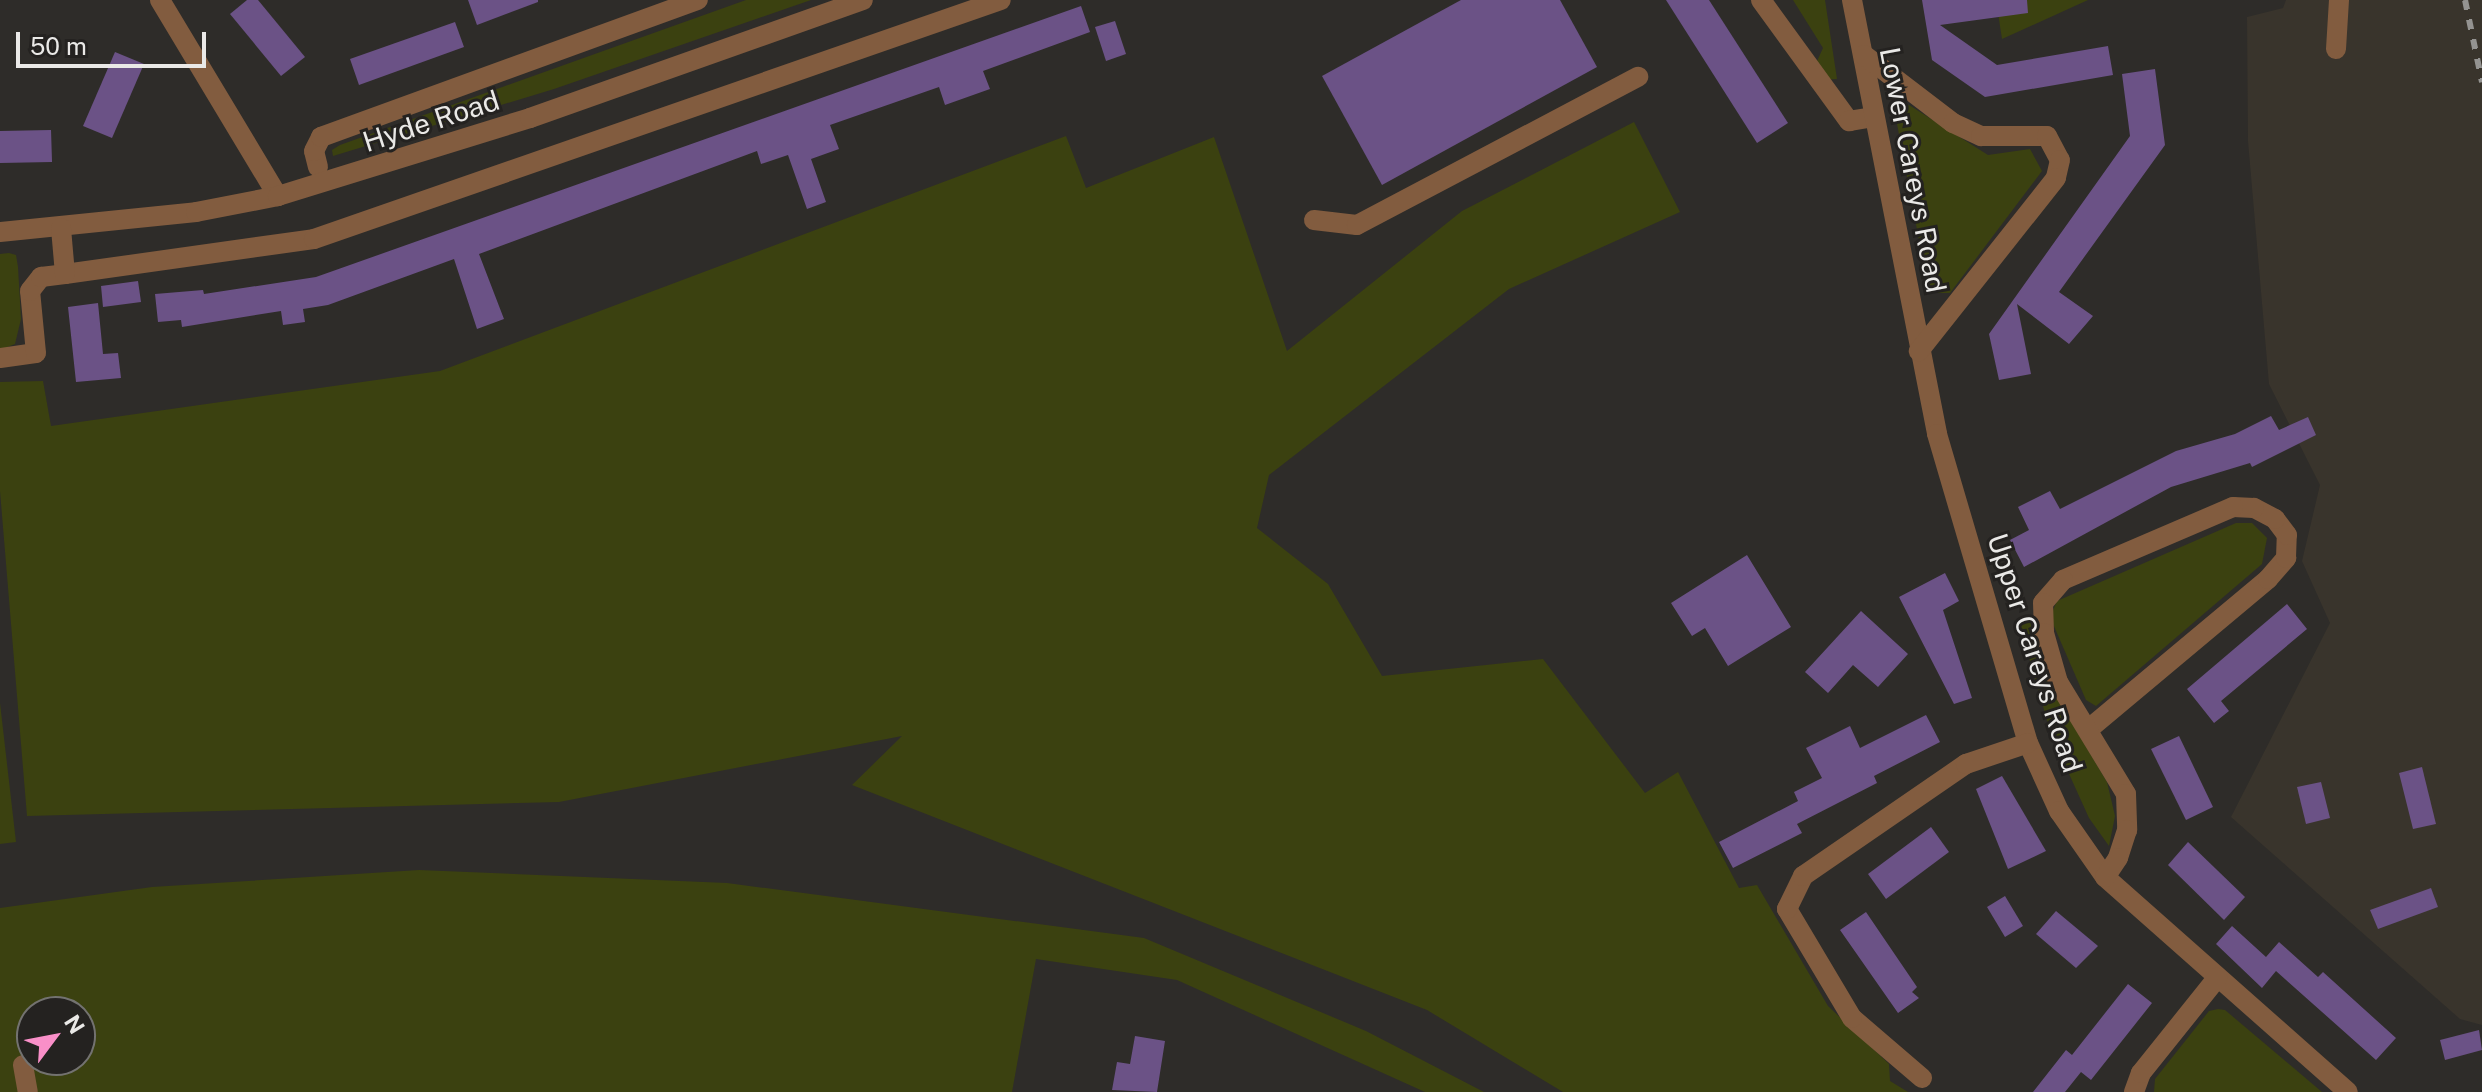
<!DOCTYPE html>
<html>
<head>
<meta charset="utf-8">
<style>
	body { margin:0 }
	#map { position:relative; width:2482px; height:1092px; overflow:hidden; background:#2e2c29; font-family:"Public Sans",sans-serif }
	div>[style] { position:absolute }
	.built>* { inset:0; background:#39342c }
	.green>* { inset:0; background:#3b4110 }
	.building>* { inset:0; background:#6b5286 }
	.minor>* { height:20px; margin:-10px; padding:0 10px; transform-origin:10px; border-radius:10px; background:#825c3f }
	.rail>* { height:6px; margin-top:-3px; transform-origin:0; background:repeating-linear-gradient(90deg,#949391 0 10px,transparent 0 20px) }
	span { translate:-50% -50%; white-space:nowrap; text-align:center; line-height:1.15; -webkit-text-stroke:6px #242220; paint-order:stroke }
	.street-label { font-size:28px; color:#eae9e7 }
	.north { position:absolute; left:16px; top:996px; width:80px; height:80px; box-sizing:border-box; background:#242220; border:2px solid #737270; border-radius:50%; rotate:58deg; font-size:22px; font-weight:700; line-height:32px; text-align:center; color:#eae9e7 }
	.north::after { content:''; display:block; margin:auto; width:28px; height:36px; background:#f98fc8; clip-path:polygon(50% 0,100% 100%,50% 72%,0 100%) }
	.scale { position:absolute; left:16px; top:32px; width:190px; height:36px; box-sizing:border-box; border:4px solid #eae9e7; border-top:0; padding-left:10px; font-size:24px; line-height:28px; white-space:nowrap; color:#eae9e7; -webkit-text-stroke:6px #242220; paint-order:stroke }
</style>
</head>
<body>
<div id="map">
	<div class="built">
		<i style="clip-path:polygon(2286px 0,2482px 0,2482px 1025px,2460px 1019px,2231px 817px,2330px 623px,2302px 561px,2320px 485px,2269px 384px,2248px 141px,2247px 17px,2283px 8px)"></i>
	</div>
	<div class="green">
		<i style="clip-path:polygon(746px 0,811px 0,554px 89px,333px 156px,332px 150px,340px 145px)"></i>
		<i style="clip-path:polygon(1793px 0,1825px 0,1837px 79px,1819px 80px,1813px 70px,1823px 48px)"></i>
		<i style="clip-path:polygon(1996px 0,2088px 0,2002px 39px)"></i>
		<i style="clip-path:polygon(1909px 105px,1988px 155px,2030px 149px,2042px 171px,1950px 293px,1929px 293px,1894px 108px)"></i>
		<i style="clip-path:polygon(1634px 122px,1680px 212px,1509px 289px,1269px 475px,1257px 528px,1328px 584px,1382px 676px,1543px 659px,1645px 793px,1678px 772px,1739px 888px,1757px 885px,1828px 1006px,1889px 1064px,1890px 1081px,1908px 1092px,1563px 1092px,1427px 1010px,852px 785px,902px 736px,559px 802px,27px 816px,0 491px,0 382px,43px 381px,51px 426px,440px 371px,1066px 136px,1086px 188px,1214px 137px,1287px 351px,1462px 211px)"></i>
		<i style="clip-path:polygon(9px 253px,16px 255px,18px 267px,21px 319px,15px 344px,0 350px,0 254px)"></i>
		<i style="clip-path:polygon(2236px 523px,2252px 523px,2267px 538px,2262px 564px,2096px 706px,2086px 700px,2050px 617px,2057px 601px)"></i>
		<i style="clip-path:polygon(2028px 615px,2049px 684px,2107px 782px,2115px 816px,2109px 846px,2089px 818px,2051px 734px,2019px 623px)"></i>
		<i style="clip-path:polygon(0 703px,16px 842px,0 844px)"></i>
		<i style="clip-path:polygon(evenodd,419px 870px,727px 883px,1144px 938px,1366px 1031px,1484px 1092px,1425px 1092px,1177px 980px,1036px 959px,1012px 1092px,0 1092px,0 908px,152px 887px,419px 870px,32px 1012px,80px 1012px,80px 1060px,32px 1060px,32px 1012px)"></i>
		<i style="clip-path:polygon(2218px 1009px,2225px 1010px,2322px 1092px,2154px 1092px,2155px 1079px,2209px 1011px)"></i>
	</div>
	<div class="building">
		<i style="clip-path:polygon(247px 0,258px 0,305px 57px,281px 76px,230px 14px)"></i>
		<i style="clip-path:polygon(468px 0,538px 0,538px 2px,477px 25px)"></i>
		<i style="clip-path:polygon(1461px 0,1560px 0,1597px 67px,1382px 185px,1322px 76px)"></i>
		<i style="clip-path:polygon(1666px 0,1709px 0,1788px 123px,1757px 143px)"></i>
		<i style="clip-path:polygon(1922px 0,2027px 0,2028px 13px,1940px 25px,1997px 65px,2108px 46px,2113px 75px,1985px 97px,1932px 60px)"></i>
		<i style="clip-path:polygon(1081px 6px,1090px 32px,983px 71px,990px 89px,945px 105px,939px 87px,830px 125px,839px 149px,811px 159px,826px 202px,807px 209px,788px 155px,761px 164px,757px 151px,479px 254px,504px 319px,477px 329px,454px 259px,328px 305px,303px 309px,305px 322px,283px 325px,281px 311px,182px 327px,181px 320px,158px 322px,155px 294px,203px 290px,204px 294px,316px 277px)"></i>
		<i style="clip-path:polygon(1115px 21px,1126px 54px,1106px 61px,1095px 27px)"></i>
		<i style="clip-path:polygon(455px 22px,464px 47px,359px 85px,350px 59px)"></i>
		<i style="clip-path:polygon(115px 52px,144px 64px,112px 138px,83px 126px)"></i>
		<i style="clip-path:polygon(2155px 69px,2165px 145px,2059px 292px,2093px 316px,2069px 344px,2017px 304px,2031px 374px,1999px 380px,1989px 334px,2130px 136px,2122px 74px)"></i>
		<i style="clip-path:polygon(51px 130px,52px 162px,0 163px,0 131px)"></i>
		<i style="clip-path:polygon(138px 281px,141px 302px,103px 307px,101px 286px)"></i>
		<i style="clip-path:polygon(98px 303px,103px 354px,118px 353px,121px 378px,76px 382px,68px 307px)"></i>
		<i style="clip-path:polygon(2271px 416px,2279px 430px,2308px 417px,2316px 435px,2252px 467px,2250px 463px,2171px 487px,2024px 567px,2010px 540px,2029px 530px,2018px 507px,2050px 491px,2060px 509px,2176px 451px,2235px 434px)"></i>
		<i style="clip-path:polygon(1747px 555px,1791px 627px,1728px 666px,1705px 628px,1692px 636px,1671px 603px)"></i>
		<i style="clip-path:polygon(1945px 573px,1959px 601px,1943px 610px,1972px 698px,1954px 704px,1899px 597px)"></i>
		<i style="clip-path:polygon(2287px 604px,2307px 629px,2221px 701px,2229px 711px,2214px 723px,2187px 689px)"></i>
		<i style="clip-path:polygon(1861px 611px,1908px 654px,1878px 687px,1853px 665px,1828px 693px,1805px 672px)"></i>
		<i style="clip-path:polygon(1926px 715px,1940px 742px,1874px 776px,1877px 783px,1797px 824px,1802px 833px,1733px 868px,1719px 842px,1798px 801px,1794px 792px,1822px 778px,1806px 748px,1850px 726px,1860px 748px)"></i>
		<i style="clip-path:polygon(2179px 736px,2213px 807px,2186px 820px,2151px 749px)"></i>
		<i style="clip-path:polygon(2422px 767px,2436px 824px,2413px 829px,2399px 773px)"></i>
		<i style="clip-path:polygon(2002px 776px,2046px 851px,2008px 869px,1976px 789px)"></i>
		<i style="clip-path:polygon(2321px 782px,2330px 818px,2306px 824px,2297px 787px)"></i>
		<i style="clip-path:polygon(1931px 827px,1949px 852px,1886px 899px,1868px 874px)"></i>
		<i style="clip-path:polygon(2188px 842px,2245px 897px,2224px 920px,2168px 865px)"></i>
		<i style="clip-path:polygon(2431px 888px,2438px 907px,2378px 929px,2370px 910px)"></i>
		<i style="clip-path:polygon(2005px 896px,2023px 926px,2005px 937px,1987px 907px)"></i>
		<i style="clip-path:polygon(2056px 911px,2098px 946px,2076px 968px,2036px 934px)"></i>
		<i style="clip-path:polygon(1866px 912px,1917px 987px,1912px 992px,1919px 998px,1898px 1013px,1840px 930px)"></i>
		<i style="clip-path:polygon(2232px 926px,2266px 957px,2279px 942px,2318px 977px,2323px 972px,2396px 1038px,2376px 1060px,2276px 971px,2262px 988px,2216px 944px)"></i>
		<i style="clip-path:polygon(2128px 984px,2152px 1003px,2091px 1080px,2081px 1072px,2065px 1092px,2033px 1092px,2066px 1050px,2072px 1055px)"></i>
		<i style="clip-path:polygon(2479px 1030px,2482px 1050px,2445px 1060px,2440px 1040px)"></i>
		<i style="clip-path:polygon(1135px 1036px,1165px 1041px,1157px 1092px,1112px 1090px,1117px 1062px,1130px 1064px)"></i>
	</div>
	<div class="minor">
		<i style="left:160px;top:0;width:229px;rotate:59deg"></i>
		<i style="left:1761px;top:0;width:150px;rotate:54deg"></i>
		<i style="left:1849px;top:121px;width:24px;rotate:-9deg"></i>
		<i style="left:1852px;top:0;width:442px;rotate:78.9deg"></i>
		<i style="left:1937px;top:434px;width:322px;rotate:73.6deg"></i>
		<i style="left:2028px;top:743px;width:75px;rotate:65.5deg"></i>
		<i style="left:2059px;top:811px;width:80px;rotate:55.1deg"></i>
		<i style="left:2105px;top:877px;width:324px;rotate:41.5deg"></i>
		<i style="left:2336px;top:49px;width:49px;rotate:-86.5deg"></i>
		<i style="left:1864px;top:55px;width:112px;rotate:37.4deg"></i>
		<i style="left:1953px;top:123px;width:31px;rotate:25deg"></i>
		<i style="left:1981px;top:136px;width:66px"></i>
		<i style="left:2047px;top:136px;width:27px;rotate:62deg"></i>
		<i style="left:2060px;top:160px;width:18px;rotate:103deg"></i>
		<i style="left:2056px;top:178px;width:221px;rotate:128.4deg"></i>
		<i style="left:318px;top:167px;width:16px;rotate:-104deg"></i>
		<i style="left:314px;top:151px;width:16px;rotate:-63deg"></i>
		<i style="left:321px;top:137px;width:401px;rotate:-20deg"></i>
		<i style="left:1314px;top:220px;width:43px;rotate:6.6deg"></i>
		<i style="left:1357px;top:225px;width:318px;rotate:-27.8deg"></i>
		<i style="left:0;top:232px;width:197px;rotate:-5.8deg"></i>
		<i style="left:196px;top:212px;width:84px;rotate:-11deg"></i>
		<i style="left:278px;top:196px;width:264px;rotate:-17.2deg"></i>
		<i style="left:530px;top:118px;width:353px;rotate:-19.5deg"></i>
		<i style="left:65px;top:274px;width:251px;rotate:-8deg"></i>
		<i style="left:314px;top:239px;width:727px;rotate:-19.18deg"></i>
		<i style="left:0;top:358px;width:36px;rotate:-8deg"></i>
		<i style="left:36px;top:353px;width:62px;rotate:-95.5deg"></i>
		<i style="left:30px;top:291px;width:18px;rotate:-52deg"></i>
		<i style="left:41px;top:277px;width:24px;rotate:-7deg"></i>
		<i style="left:65px;top:274px;width:46px;rotate:-95deg"></i>
		<i style="left:2090px;top:728px;width:232px;rotate:-39.9deg"></i>
		<i style="left:2268px;top:579px;width:28px;rotate:-49deg"></i>
		<i style="left:2286px;top:558px;width:23px;rotate:-88deg"></i>
		<i style="left:2287px;top:535px;width:20px;rotate:-127deg"></i>
		<i style="left:2275px;top:519px;width:24px;rotate:-152deg"></i>
		<i style="left:2254px;top:508px;width:21px;rotate:-177deg"></i>
		<i style="left:2233px;top:507px;width:185px;rotate:156.8deg"></i>
		<i style="left:2063px;top:580px;width:30px;rotate:131deg"></i>
		<i style="left:2043px;top:603px;width:30px;rotate:88deg"></i>
		<i style="left:2044px;top:633px;width:51px;rotate:74.1deg"></i>
		<i style="left:2058px;top:682px;width:131px;rotate:58.7deg"></i>
		<i style="left:2126px;top:794px;width:36px;rotate:88deg"></i>
		<i style="left:2127px;top:830px;width:29px;rotate:108deg"></i>
		<i style="left:2118px;top:858px;width:23px;rotate:124deg"></i>
		<i style="left:23px;top:1065px;width:27px;rotate:80deg"></i>
		<i style="left:1922px;top:1078px;width:92px;rotate:-139.4deg"></i>
		<i style="left:1852px;top:1018px;width:127px;rotate:-120.8deg"></i>
		<i style="left:1787px;top:909px;width:37px;rotate:-64deg"></i>
		<i style="left:1803px;top:876px;width:198px;rotate:-34.5deg"></i>
		<i style="left:1966px;top:764px;width:65px;rotate:-18.7deg"></i>
		<i style="left:2134px;top:1092px;width:20px;rotate:-70deg"></i>
		<i style="left:2141px;top:1073px;width:122px;rotate:-51.3deg"></i>
	</div>
	<div class="rail">
		<i style="left:2465px;top:0;width:84px;rotate:78.3deg"></i>
	</div>
	<div class="street-label">
		<span style="left:431px;top:121px;rotate:-18deg">Hyde Road</span>
		<span style="left:1913px;top:170px;rotate:79deg">Lower Careys Road</span>
		<span style="left:2035px;top:653px;rotate:72deg">Upper Careys Road</span>
	</div>
	<div class="north">N</div>
	<div class="scale">50 m</div>
</div>
</body>
</html>
